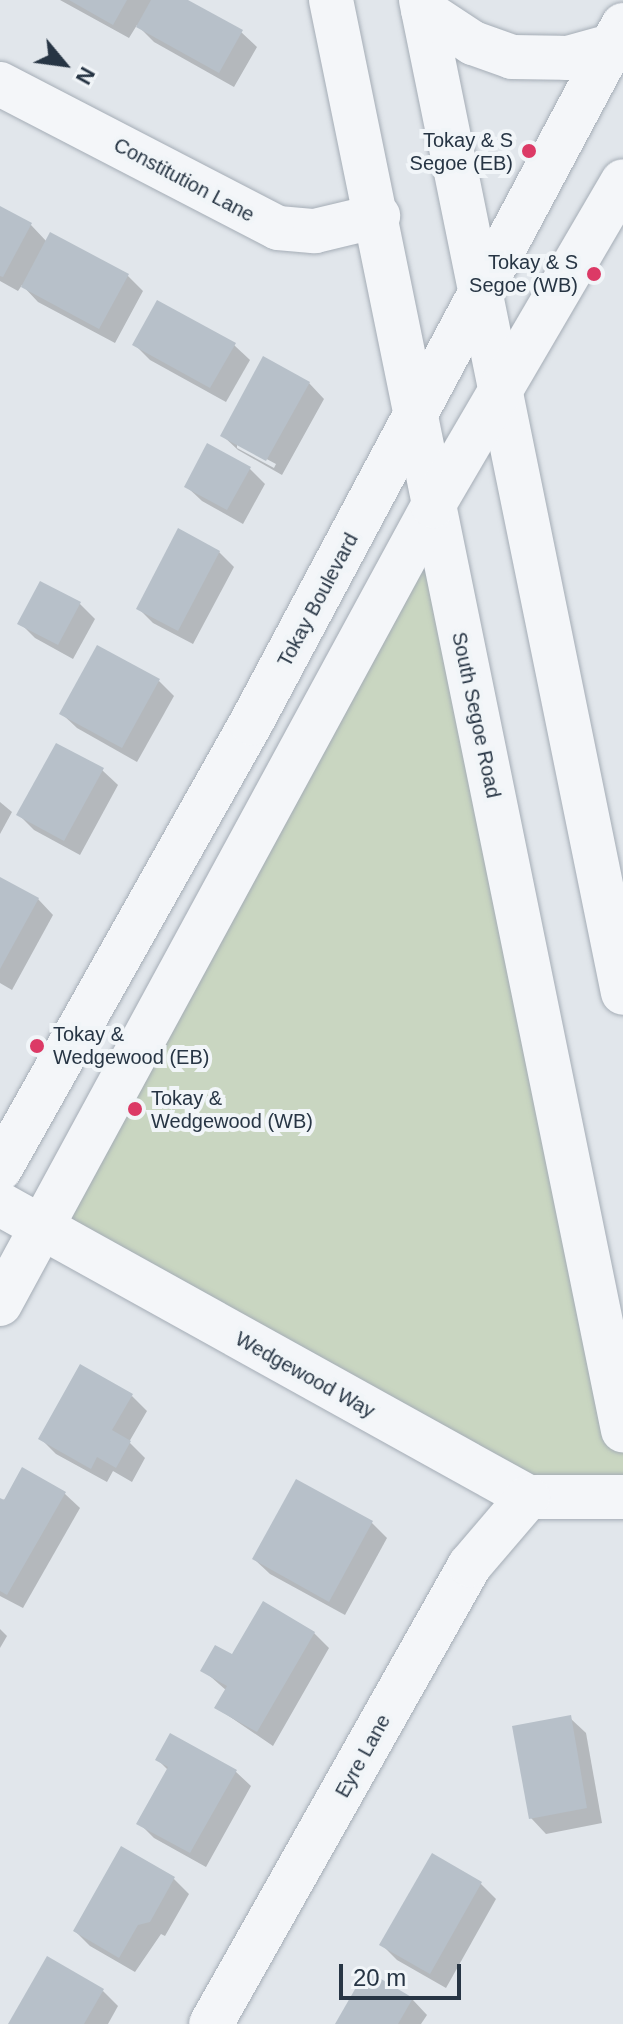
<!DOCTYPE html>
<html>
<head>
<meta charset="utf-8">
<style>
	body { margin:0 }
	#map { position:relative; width:623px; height:2024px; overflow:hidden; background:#e1e6eb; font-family:Arial,sans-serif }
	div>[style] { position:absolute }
	.green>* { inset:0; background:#c9d6c1 }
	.shadow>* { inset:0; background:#0003 }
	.building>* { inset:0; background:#b7c0c9 }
	.roads { filter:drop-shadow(0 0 2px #a5adb6) drop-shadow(0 0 2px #a5adb6) }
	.minor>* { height:44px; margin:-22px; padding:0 22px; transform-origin:22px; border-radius:22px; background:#f4f6f9 }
	.dots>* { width:22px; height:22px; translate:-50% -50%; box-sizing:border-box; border:4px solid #f1f5f8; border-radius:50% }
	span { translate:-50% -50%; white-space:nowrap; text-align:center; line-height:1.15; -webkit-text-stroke:8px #f1f5f8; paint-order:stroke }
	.poi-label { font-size:20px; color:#273544 }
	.right { translate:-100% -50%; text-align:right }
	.left { translate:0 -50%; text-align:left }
	.street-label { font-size:20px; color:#273544 }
	.north { position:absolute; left:24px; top:24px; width:80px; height:80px; -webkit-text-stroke:6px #f1f5f8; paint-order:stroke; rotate:119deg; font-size:22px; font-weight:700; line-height:32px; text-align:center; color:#273544 }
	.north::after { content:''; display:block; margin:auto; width:28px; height:36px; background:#273544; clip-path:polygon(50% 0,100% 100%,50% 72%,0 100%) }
	.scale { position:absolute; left:339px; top:1964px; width:122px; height:36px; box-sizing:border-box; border:4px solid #273544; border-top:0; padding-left:10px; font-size:24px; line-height:28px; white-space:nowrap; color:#273544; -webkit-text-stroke:6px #f1f5f8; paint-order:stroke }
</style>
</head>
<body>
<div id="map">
	<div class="green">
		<i style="clip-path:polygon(433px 506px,623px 1429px,623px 1497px,528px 1497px,43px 1227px)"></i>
	</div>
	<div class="shadow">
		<i style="clip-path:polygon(60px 0,184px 0,241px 32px,257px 47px,234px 87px,154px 42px,137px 25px,129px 38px)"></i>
		<i style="clip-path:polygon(0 209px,31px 225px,47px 242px,128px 276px,143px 291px,115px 343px,38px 302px,22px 285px,18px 291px,0 281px)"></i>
		<i style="clip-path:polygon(135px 345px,234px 345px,250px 360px,226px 402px,150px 360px)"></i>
		<i style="clip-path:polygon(evenodd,309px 383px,324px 399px,282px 475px,238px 450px,222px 435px,309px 383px,237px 443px,276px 464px,274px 468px,237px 448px,237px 443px)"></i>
		<i style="clip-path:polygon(249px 468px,265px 484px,243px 524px,202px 501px,186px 486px)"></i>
		<i style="clip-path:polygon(219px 552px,234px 567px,193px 644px,153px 623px,138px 608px)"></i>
		<i style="clip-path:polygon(79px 603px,95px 619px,73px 659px,35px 638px,20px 623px)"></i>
		<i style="clip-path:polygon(159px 681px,174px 696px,137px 762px,77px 728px,61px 713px)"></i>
		<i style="clip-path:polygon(102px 770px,118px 785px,80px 855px,34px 830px,19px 815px)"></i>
		<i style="clip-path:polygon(0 802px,12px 812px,0 834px)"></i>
		<i style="clip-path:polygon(0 879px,38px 899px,53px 915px,12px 990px,0 983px)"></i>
		<i style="clip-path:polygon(132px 1396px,147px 1411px,129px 1442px,145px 1458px,132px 1482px,113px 1471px,107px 1482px,56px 1454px,41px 1439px)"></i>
		<i style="clip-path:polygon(297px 1481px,372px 1523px,387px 1538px,345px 1615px,270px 1574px,254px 1559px)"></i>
		<i style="clip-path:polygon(64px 1493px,80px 1508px,23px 1608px,0 1596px,0 1500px)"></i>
		<i style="clip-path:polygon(0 1629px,7px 1636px,0 1648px)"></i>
		<i style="clip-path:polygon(314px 1633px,329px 1648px,273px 1746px,217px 1708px,227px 1691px,203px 1670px)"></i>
		<i style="clip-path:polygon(570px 1718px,586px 1733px,602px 1823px,546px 1834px,531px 1818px)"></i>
		<i style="clip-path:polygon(158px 1760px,235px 1771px,251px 1786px,206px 1867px,154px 1838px,139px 1823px,168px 1770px)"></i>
		<i style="clip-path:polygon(122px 1849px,174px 1879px,189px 1894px,165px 1936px,161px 1934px,135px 1972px,90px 1946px,75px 1931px)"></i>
		<i style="clip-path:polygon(432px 1856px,481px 1884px,496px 1899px,446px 1988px,397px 1960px,382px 1945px)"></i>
		<i style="clip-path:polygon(103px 1991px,118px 2006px,108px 2024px,10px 2024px)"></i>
		<i style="clip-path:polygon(412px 1999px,427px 2015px,421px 2024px,337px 2024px)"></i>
	</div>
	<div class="building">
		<i style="clip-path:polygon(69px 0,127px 0,113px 25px)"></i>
		<i style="clip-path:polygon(151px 0,188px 0,243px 30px,219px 73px,136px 27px)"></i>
		<i style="clip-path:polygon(0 206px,32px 223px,3px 277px,0 276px)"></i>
		<i style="clip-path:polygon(50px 232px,129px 274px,99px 329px,21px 287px)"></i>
		<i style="clip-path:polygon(157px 300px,236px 343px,210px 388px,132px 345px)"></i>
		<i style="clip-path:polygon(263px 356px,310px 382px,266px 461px,220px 436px)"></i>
		<i style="clip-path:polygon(207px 443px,251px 467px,227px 510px,184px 487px)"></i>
		<i style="clip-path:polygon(178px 528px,220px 551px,178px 631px,136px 609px)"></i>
		<i style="clip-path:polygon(40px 581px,81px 602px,58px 645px,17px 624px)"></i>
		<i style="clip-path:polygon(97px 645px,160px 679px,122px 748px,59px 714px)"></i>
		<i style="clip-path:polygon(56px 743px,104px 768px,64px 841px,16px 815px)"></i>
		<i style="clip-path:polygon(0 877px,39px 898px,0 969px)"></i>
		<i style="clip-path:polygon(80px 1364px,133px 1394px,112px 1430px,131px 1441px,116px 1468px,97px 1457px,91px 1469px,38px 1439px)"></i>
		<i style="clip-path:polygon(22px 1467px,66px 1492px,7px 1595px,0 1591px,0 1498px,4px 1500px)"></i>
		<i style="clip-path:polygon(296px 1479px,373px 1521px,329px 1602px,252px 1559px)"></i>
		<i style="clip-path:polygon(263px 1601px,315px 1632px,257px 1732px,214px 1708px,227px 1686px,200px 1671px,215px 1645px,232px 1654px)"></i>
		<i style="clip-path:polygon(571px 1715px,587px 1808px,529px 1819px,512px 1726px)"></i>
		<i style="clip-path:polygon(170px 1733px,237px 1770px,190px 1853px,136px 1824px,168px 1767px,155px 1760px)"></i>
		<i style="clip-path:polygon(121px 1846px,175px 1877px,150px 1922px,138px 1925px,119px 1958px,73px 1931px)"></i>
		<i style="clip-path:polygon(432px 1853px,482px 1882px,430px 1974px,379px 1945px)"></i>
		<i style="clip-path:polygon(47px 1956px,104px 1989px,84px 2024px,8px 2024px)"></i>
		<i style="clip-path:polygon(366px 1970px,413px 1998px,398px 2024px,335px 2024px)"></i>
	</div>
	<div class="roads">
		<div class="minor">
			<i style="left:331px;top:0;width:1460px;rotate:78.46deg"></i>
			<i style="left:421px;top:0;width:1013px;rotate:78.5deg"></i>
			<i style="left:423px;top:10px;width:60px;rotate:33.4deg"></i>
			<i style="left:473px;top:43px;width:41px;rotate:19.7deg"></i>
			<i style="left:512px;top:57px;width:56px;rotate:1deg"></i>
			<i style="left:568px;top:58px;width:45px;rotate:-15.6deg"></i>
			<i style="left:0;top:84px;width:313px;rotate:27.4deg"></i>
			<i style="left:278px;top:228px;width:37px;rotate:5deg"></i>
			<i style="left:315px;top:231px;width:65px;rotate:-13.4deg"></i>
			<i style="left:0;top:1169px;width:512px;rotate:-60.63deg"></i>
			<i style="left:251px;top:723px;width:791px;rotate:-61.94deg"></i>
			<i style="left:0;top:1204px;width:604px;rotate:29.03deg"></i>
			<i style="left:528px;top:1497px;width:95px"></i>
			<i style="left:0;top:1304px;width:908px;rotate:-61.52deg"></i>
			<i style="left:433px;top:506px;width:376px;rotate:-59.7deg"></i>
			<i style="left:211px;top:2024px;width:527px;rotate:-60.57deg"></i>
			<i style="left:470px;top:1565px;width:89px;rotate:-49.5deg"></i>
		</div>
	</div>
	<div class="dots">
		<i style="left:529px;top:151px;background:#dc3a66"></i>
		<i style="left:594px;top:274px;background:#dc3a66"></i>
		<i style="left:37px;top:1046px;background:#dc3a66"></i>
		<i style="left:135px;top:1109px;background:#dc3a66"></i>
	</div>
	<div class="poi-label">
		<span class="right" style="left:513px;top:152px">Tokay &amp; S<br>Segoe (EB)</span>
		<span class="right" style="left:578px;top:274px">Tokay &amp; S<br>Segoe (WB)</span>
		<span class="left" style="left:53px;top:1046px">Tokay &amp;<br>Wedgewood (EB)</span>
		<span class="left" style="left:151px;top:1110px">Tokay &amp;<br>Wedgewood (WB)</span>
	</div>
	<div class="street-label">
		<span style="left:184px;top:180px;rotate:28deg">Constitution Lane</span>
		<span style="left:318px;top:600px;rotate:-62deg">Tokay Boulevard</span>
		<span style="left:476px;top:715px;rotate:78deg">South Segoe Road</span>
		<span style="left:305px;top:1375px;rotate:29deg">Wedgewood Way</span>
		<span style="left:363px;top:1756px;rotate:-61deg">Eyre Lane</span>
	</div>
	<div class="north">N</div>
	<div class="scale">20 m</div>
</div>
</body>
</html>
